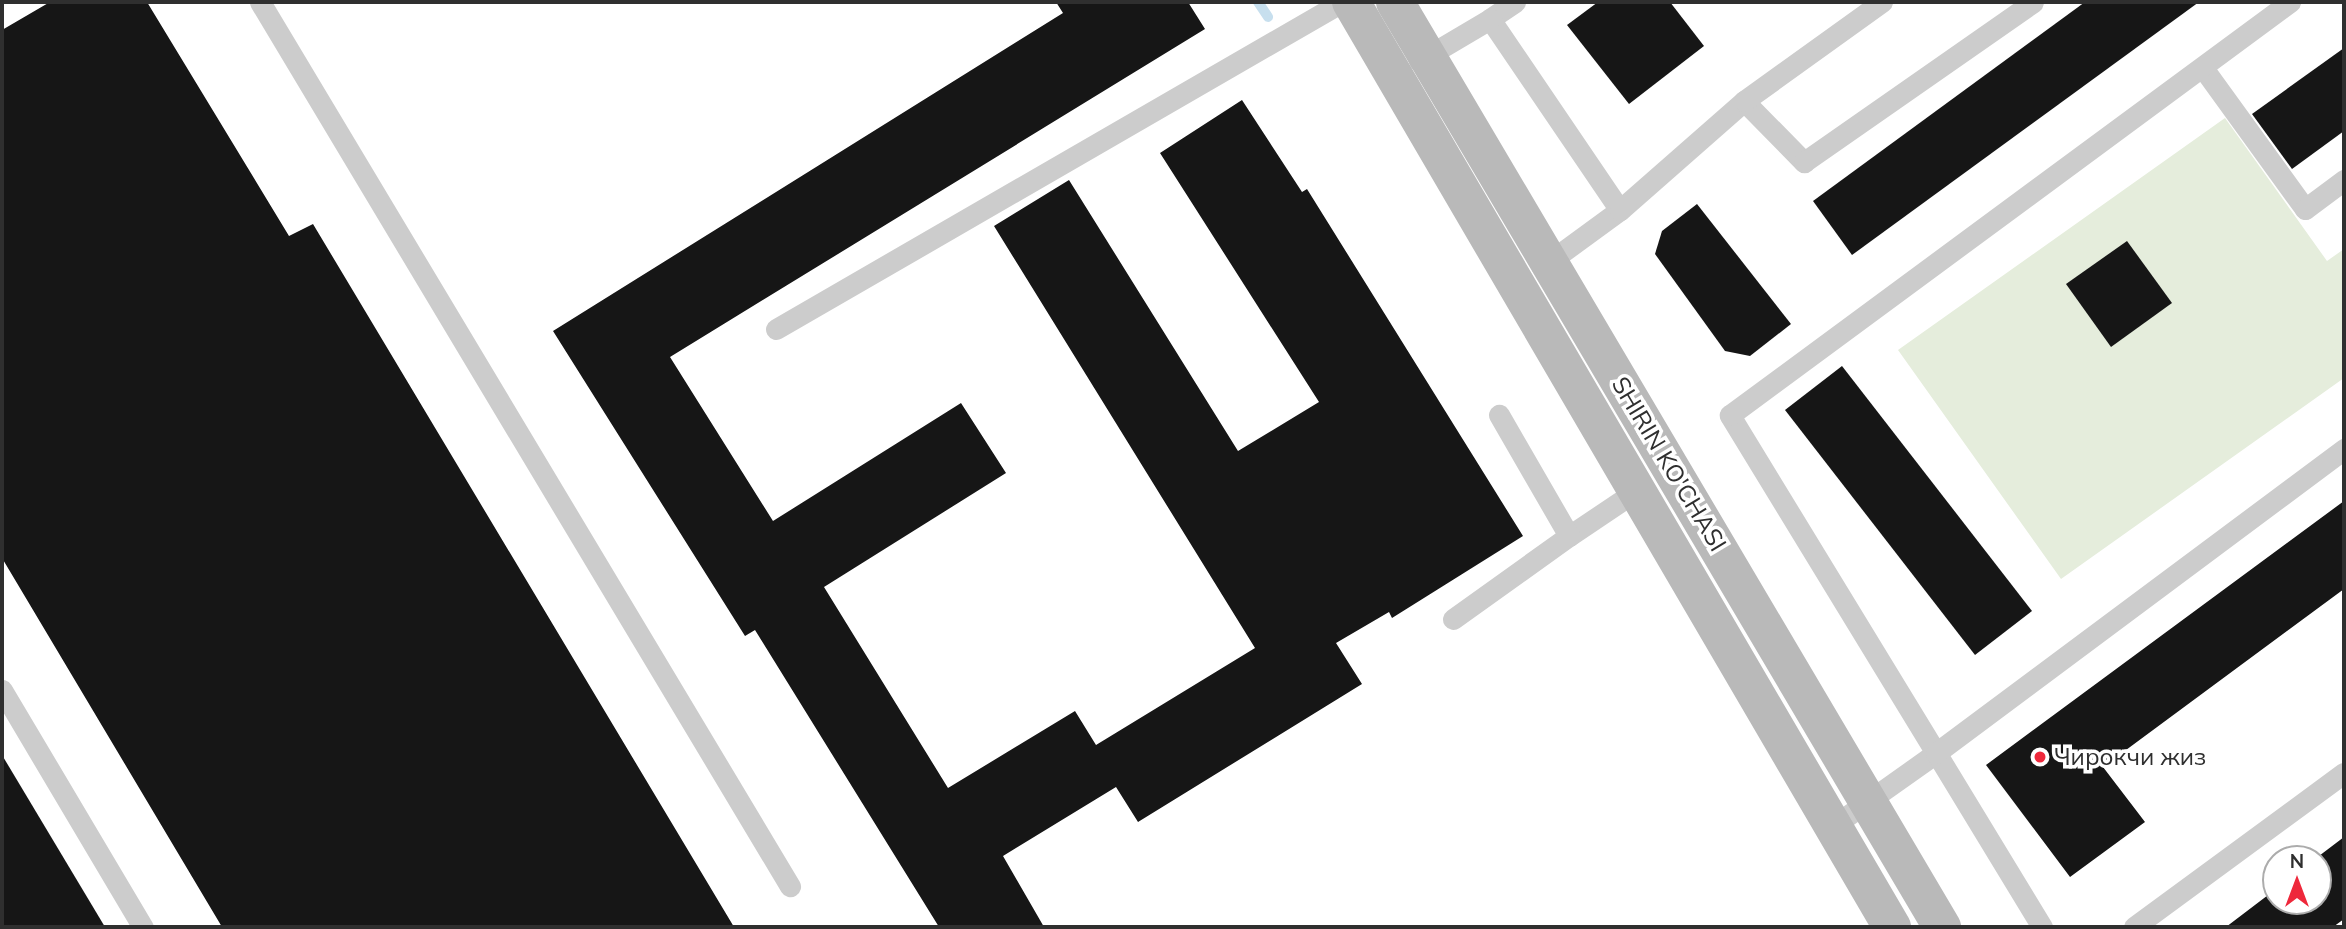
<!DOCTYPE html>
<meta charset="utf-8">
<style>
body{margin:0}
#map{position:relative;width:2346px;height:929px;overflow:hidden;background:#fff;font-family:Mulish,sans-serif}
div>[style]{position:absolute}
.green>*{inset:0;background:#e5eddc}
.stream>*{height:10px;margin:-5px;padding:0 5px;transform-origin:5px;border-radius:5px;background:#c7dfee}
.building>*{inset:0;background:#161616}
.lane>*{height:21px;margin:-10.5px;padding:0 10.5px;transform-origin:10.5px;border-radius:10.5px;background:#ccc}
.secondary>*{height:38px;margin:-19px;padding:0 19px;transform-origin:19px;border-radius:19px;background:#b9b9b9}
.dots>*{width:19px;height:19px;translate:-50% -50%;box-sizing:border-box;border:4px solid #fff;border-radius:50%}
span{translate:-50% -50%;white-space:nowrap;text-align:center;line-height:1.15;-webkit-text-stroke:7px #fff;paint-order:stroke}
.street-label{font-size:24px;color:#2f2f2f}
.poi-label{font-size:24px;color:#2f2f2f}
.left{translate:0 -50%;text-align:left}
.frame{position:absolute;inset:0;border:4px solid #2f2f2f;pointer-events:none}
.north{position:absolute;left:2262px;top:845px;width:70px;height:70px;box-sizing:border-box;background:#fff;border:2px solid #acacac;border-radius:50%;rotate:0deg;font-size:19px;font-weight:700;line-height:28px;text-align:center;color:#2f2f2f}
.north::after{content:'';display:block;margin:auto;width:24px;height:32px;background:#ee283b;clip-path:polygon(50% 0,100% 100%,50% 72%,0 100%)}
</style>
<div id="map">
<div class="green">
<i style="clip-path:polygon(2225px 118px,2327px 261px,2344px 249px,2344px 378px,2061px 579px,1898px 350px)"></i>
</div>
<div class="stream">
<i style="left:1258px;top:2px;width:18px;rotate:56deg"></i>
</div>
<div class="building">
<i style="clip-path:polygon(50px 2px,147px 2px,289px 236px,313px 224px,734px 927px,222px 927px,2px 558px,2px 30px)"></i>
<i style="clip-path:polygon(1056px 2px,1188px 2px,1205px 29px,670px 357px,773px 521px,961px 403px,1006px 473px,824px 587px,948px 788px,1075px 711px,1096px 745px,1255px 648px,994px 226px,1069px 180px,1238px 451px,1319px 402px,1160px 153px,1242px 100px,1302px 192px,1307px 189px,1523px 536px,1392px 618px,1389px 612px,1336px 643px,1362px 684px,1138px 822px,1116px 787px,1003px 856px,1044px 927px,939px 927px,755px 630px,745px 636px,553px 331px,1063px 13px)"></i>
<i style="clip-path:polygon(1598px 2px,1670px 2px,1704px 46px,1629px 104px,1567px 25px)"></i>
<i style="clip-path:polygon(2085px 2px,2199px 2px,1852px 255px,1813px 201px)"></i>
<i style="clip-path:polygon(2344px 48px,2344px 131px,2292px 169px,2252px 114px)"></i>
<i style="clip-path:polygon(1697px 204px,1791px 324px,1750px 356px,1725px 351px,1655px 254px,1662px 231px)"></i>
<i style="clip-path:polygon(2127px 241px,2172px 303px,2111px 347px,2066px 284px)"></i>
<i style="clip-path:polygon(1842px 366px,2032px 611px,1975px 655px,1785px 410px)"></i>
<i style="clip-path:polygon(2344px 501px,2344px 589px,2103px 767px,2145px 822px,2070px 877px,1986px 765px)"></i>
<i style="clip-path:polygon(2px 755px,105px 927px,2px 927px)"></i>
<i style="clip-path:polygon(2344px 837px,2344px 919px,2333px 927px,2226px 927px,2276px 889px,2276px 901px,2318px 901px,2315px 859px)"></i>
</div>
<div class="lane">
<i style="left:260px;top:2px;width:1031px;rotate:59.06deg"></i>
<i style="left:1515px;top:2px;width:30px;rotate:146deg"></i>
<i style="left:1490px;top:19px;width:231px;rotate:55.8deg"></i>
<i style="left:1419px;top:61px;width:82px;rotate:-30.6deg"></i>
<i style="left:2203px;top:68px;width:174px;rotate:54.1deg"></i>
<i style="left:2305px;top:209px;width:49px;rotate:-36.6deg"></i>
<i style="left:1744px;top:101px;width:86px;rotate:45.5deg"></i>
<i style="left:1804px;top:162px;width:279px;rotate:-34.9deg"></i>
<i style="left:1542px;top:267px;width:97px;rotate:-36.2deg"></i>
<i style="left:1620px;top:210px;width:165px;rotate:-41.3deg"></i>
<i style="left:1744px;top:101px;width:170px;rotate:-35.7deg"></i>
<i style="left:776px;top:329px;width:654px;rotate:-30.02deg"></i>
<i style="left:1569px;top:536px;width:84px;rotate:-33.9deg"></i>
<i style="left:1453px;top:619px;width:143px;rotate:-35.6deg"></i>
<i style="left:1569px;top:536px;width:140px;rotate:-120deg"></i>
<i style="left:2px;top:690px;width:276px;rotate:59.3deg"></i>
<i style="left:1833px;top:826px;width:126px;rotate:-35.3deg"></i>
<i style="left:1936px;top:753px;width:396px;rotate:-121.4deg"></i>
<i style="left:1730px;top:415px;width:696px;rotate:-36.41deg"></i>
<i style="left:2042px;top:927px;width:204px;rotate:-121.3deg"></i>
<i style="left:1936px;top:753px;width:509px;rotate:-36.69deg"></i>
<i style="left:2134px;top:927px;width:260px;rotate:-36.3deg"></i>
</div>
<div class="secondary">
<i style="left:1351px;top:2px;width:1072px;rotate:59.68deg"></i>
<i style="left:1395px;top:2px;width:1075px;rotate:59.4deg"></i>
</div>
<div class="dots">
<i style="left:2040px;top:757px;background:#ee283b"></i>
</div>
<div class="street-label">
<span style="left:1669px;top:464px;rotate:59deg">SHIRIN KO'CHASI</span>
</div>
<div class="poi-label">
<span class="left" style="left:2054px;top:757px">Чирокчи жиз</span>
</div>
<div class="frame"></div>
<div class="north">N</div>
</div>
